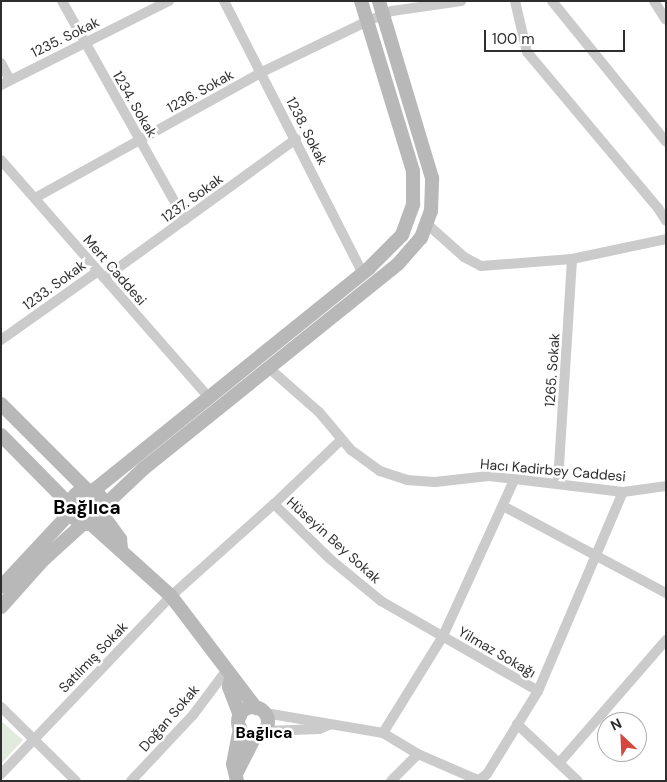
<!DOCTYPE html>
<meta charset="utf-8">
<style>
body{margin:0}
#map{position:relative;width:667px;height:782px;overflow:hidden;background:#fff;font-family:"DM Sans",sans-serif}
div>[style]{position:absolute}
.green>*{inset:0;background:#e2eadd}
.street>*{height:10px;margin:-5px;padding:0 5px;transform-origin:5px;border-radius:5px;background:#cbcbcb}
.secondary>*{height:14px;margin:-7px;padding:0 7px;transform-origin:7px;border-radius:7px;background:#b8b8b8}
.secondary>.ring{margin:-7px;padding:0;box-sizing:content-box;background:none;border:14px solid #b8b8b8;border-radius:50%}
span{translate:-50% -50%;white-space:nowrap;text-align:center;line-height:1.15;-webkit-text-stroke:5px #fff;paint-order:stroke}
.street-label{font-size:14px;color:#2e2e2e}
.quarter-label{font-size:16px;color:#000;font-weight:700}
.district-label{font-size:19px;color:#000;font-weight:700}
.frame{position:absolute;inset:0;border:2px solid #2e2e2e;pointer-events:none}
.north{position:absolute;left:597px;top:712px;width:50px;height:50px;box-sizing:border-box;background:#fff;border:1px solid #ababab;border-radius:50%;rotate:335deg;font-size:14px;font-weight:700;line-height:20px;text-align:center;color:#2e2e2e}
.north::after{content:'';display:block;margin:auto;width:18px;height:22px;background:#d54840;clip-path:polygon(50% 0,100% 100%,50% 72%,0 100%)}
.scale{position:absolute;left:484px;top:30px;width:141px;height:22px;box-sizing:border-box;border:2px solid #2e2e2e;border-top:0;padding-left:6px;font-size:15px;line-height:18px;white-space:nowrap;color:#2e2e2e;-webkit-text-stroke:4px #fff;paint-order:stroke}
</style>
<div id="map">
<div class="green">
<i style="clip-path:polygon(1px 721px,23px 740px,1px 764px)"></i>
</div>
<div class="street">
<i style="left:62px;top:1px;width:251px;rotate:60.7deg"></i>
<i style="left:224px;top:1px;width:306px;rotate:63deg"></i>
<i style="left:515px;top:1px;width:52px;rotate:76.8deg"></i>
<i style="left:527px;top:52px;width:204px;rotate:50deg"></i>
<i style="left:658px;top:208px;width:15px;rotate:58deg"></i>
<i style="left:552px;top:1px;width:181px;rotate:51deg"></i>
<i style="left:654px;top:1px;width:22px;rotate:58deg"></i>
<i style="left:1px;top:63px;width:19px;rotate:62deg"></i>
<i style="left:1px;top:85px;width:188px;rotate:-26.6deg"></i>
<i style="left:1px;top:160px;width:316px;rotate:48.8deg"></i>
<i style="left:35px;top:198px;width:260px;rotate:-29deg"></i>
<i style="left:262px;top:72px;width:118px;rotate:-25.7deg"></i>
<i style="left:368px;top:21px;width:26px;rotate:-23deg"></i>
<i style="left:392px;top:11px;width:70px;rotate:-8.2deg"></i>
<i style="left:427px;top:224px;width:50px;rotate:41.7deg"></i>
<i style="left:464px;top:257px;width:19px;rotate:28deg"></i>
<i style="left:481px;top:266px;width:91px;rotate:-4.4deg"></i>
<i style="left:572px;top:259px;width:96px;rotate:-12deg"></i>
<i style="left:104px;top:278px;width:237px;rotate:-35.9deg"></i>
<i style="left:1px;top:340px;width:119px;rotate:-35.4deg"></i>
<i style="left:270px;top:369px;width:65px;rotate:41.3deg"></i>
<i style="left:319px;top:412px;width:50px;rotate:49.9deg"></i>
<i style="left:351px;top:450px;width:36px;rotate:36deg"></i>
<i style="left:380px;top:471px;width:28px;rotate:18deg"></i>
<i style="left:407px;top:480px;width:28px;rotate:4deg"></i>
<i style="left:435px;top:482px;width:54px;rotate:-6.3deg"></i>
<i style="left:489px;top:476px;width:135px;rotate:6.8deg"></i>
<i style="left:623px;top:492px;width:43px;rotate:-7.9deg"></i>
<i style="left:558px;top:482px;width:223px;rotate:-86.4deg"></i>
<i style="left:274px;top:504px;width:93px;rotate:-43.7deg"></i>
<i style="left:503px;top:506px;width:185px;rotate:28.1deg"></i>
<i style="left:1px;top:707px;width:105px;rotate:44.6deg"></i>
<i style="left:265px;top:713px;width:120px;rotate:9.6deg"></i>
<i style="left:383px;top:733px;width:41px;rotate:31deg"></i>
<i style="left:418px;top:754px;width:68px;rotate:23.5deg"></i>
<i style="left:517px;top:724px;width:83px;rotate:43.1deg"></i>
<i style="left:265px;top:731px;width:54px;rotate:-2.1deg"></i>
<i style="left:319px;top:729px;width:11px;rotate:-22deg"></i>
<i style="left:383px;top:733px;width:114px;rotate:-58.3deg"></i>
<i style="left:443px;top:636px;width:174px;rotate:-65.5deg"></i>
<i style="left:560px;top:762px;width:162px;rotate:-49deg"></i>
<i style="left:1px;top:774px;width:246px;rotate:-46.3deg"></i>
<i style="left:171px;top:596px;width:138px;rotate:-41.8deg"></i>
<i style="left:274px;top:504px;width:78px;rotate:44.5deg"></i>
<i style="left:330px;top:559px;width:66px;rotate:39.5deg"></i>
<i style="left:381px;top:601px;width:181px;rotate:29.8deg"></i>
<i style="left:479px;top:780px;width:10px;rotate:-37deg"></i>
<i style="left:487px;top:774px;width:97px;rotate:-58.4deg"></i>
<i style="left:538px;top:691px;width:216px;rotate:-66.9deg"></i>
<i style="left:131px;top:781px;width:91px;rotate:-46.8deg"></i>
<i style="left:193px;top:715px;width:55px;rotate:-53.1deg"></i>
<i style="left:391px;top:781px;width:38px;rotate:-45deg"></i>
</div>
<div class="secondary">
<i style="left:1px;top:404px;width:122px;rotate:45deg"></i>
<i style="left:1px;top:435px;width:97px;rotate:45.4deg"></i>
<i class="ring" style="left:70px;top:490px;width:20px;height:20px"></i>
<i style="left:93px;top:491px;width:355px;rotate:-38.9deg"></i>
<i style="left:369px;top:268px;width:47px;rotate:-45deg"></i>
<i style="left:402px;top:235px;width:33px;rotate:-70deg"></i>
<i style="left:413px;top:204px;width:33px;rotate:-90deg"></i>
<i style="left:413px;top:171px;width:178px;rotate:-107deg"></i>
<i style="left:104px;top:506px;width:54px;rotate:-43.5deg"></i>
<i style="left:143px;top:469px;width:327px;rotate:-38.8deg"></i>
<i style="left:398px;top:264px;width:35px;rotate:-49deg"></i>
<i style="left:421px;top:238px;width:29px;rotate:-70deg"></i>
<i style="left:431px;top:211px;width:33px;rotate:-88deg"></i>
<i style="left:432px;top:178px;width:185px;rotate:-106.7deg"></i>
<i style="left:102px;top:514px;width:31px;rotate:54deg"></i>
<i style="left:120px;top:539px;width:9px;rotate:84deg"></i>
<i style="left:90px;top:523px;width:109px;rotate:42deg"></i>
<i style="left:171px;top:596px;width:141px;rotate:52.8deg"></i>
<i style="left:1px;top:587px;width:103px;rotate:-47deg"></i>
<i style="left:1px;top:607px;width:63px;rotate:-48.2deg"></i>
<i style="left:43px;top:560px;width:55px;rotate:-42.1deg"></i>
<i style="left:231px;top:678px;width:9px;rotate:103deg"></i>
<i style="left:229px;top:687px;width:31px;rotate:69deg"></i>
<i class="ring" style="left:238px;top:707px;width:16px;height:16px"></i>
<i style="left:237px;top:772px;width:39px;rotate:-63deg"></i>
<i style="left:237px;top:781px;width:17px;rotate:-103deg"></i>
<i style="left:233px;top:764px;width:37px;rotate:-79deg"></i>
</div>
<div class="street-label">
<span style="left:65px;top:37px;rotate:-26deg">1235. Sokak</span>
<span style="left:200px;top:91px;rotate:-29deg">1236. Sokak</span>
<span style="left:135px;top:104px;rotate:60deg">1234. Sokak</span>
<span style="left:307px;top:131px;rotate:63deg">1238. Sokak</span>
<span style="left:192px;top:198px;rotate:-36deg">1237. Sokak</span>
<span style="left:115px;top:270px;rotate:49deg">Mert Caddesi</span>
<span style="left:54px;top:285px;rotate:-36deg">1233. Sokak</span>
<span style="left:552px;top:370px;rotate:-86deg">1265. Sokak</span>
<span style="left:553px;top:470px;rotate:5deg">Hacı Kadirbey Caddesi</span>
<span style="left:334px;top:540px;rotate:42deg">Hüseyin Bey Sokak</span>
<span style="left:497px;top:652px;rotate:30deg">Yilmaz Sokağı</span>
<span style="left:93px;top:657px;rotate:-46deg">Satılmış Sokak</span>
<span style="left:169px;top:718px;rotate:-49deg">Doğan Sokak</span>
</div>
<div class="quarter-label">
<span style="left:264px;top:733px">Bağlıca</span>
</div>
<div class="district-label">
<span style="left:87px;top:508px">Bağlıca</span>
</div>
<div class="frame"></div>
<div class="north">N</div>
<div class="scale">100 m</div>
</div>
